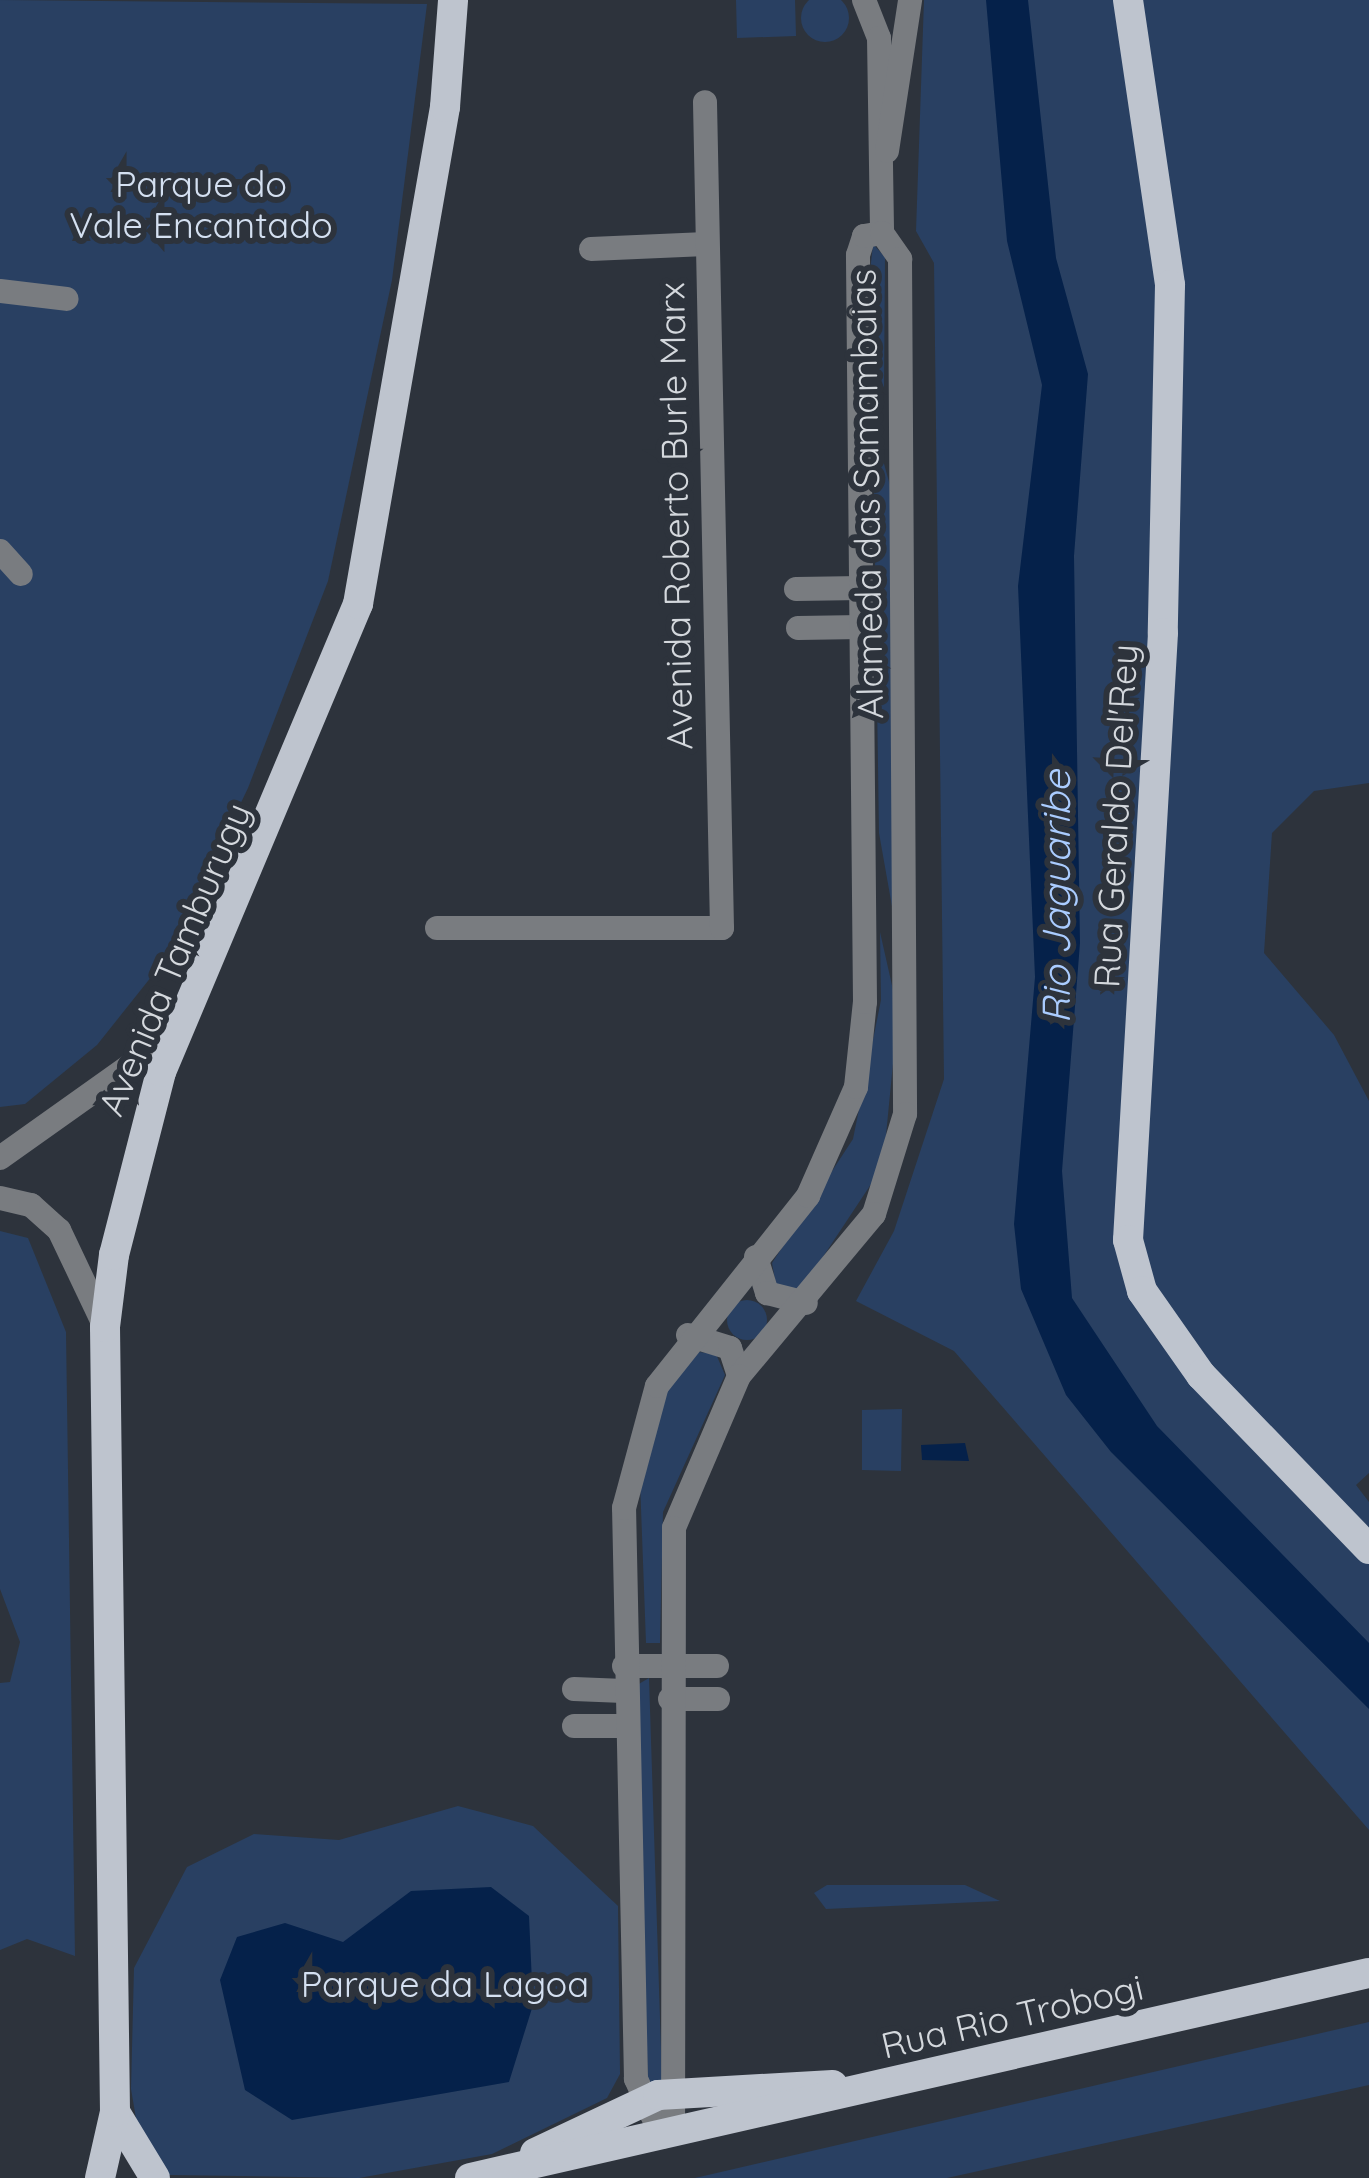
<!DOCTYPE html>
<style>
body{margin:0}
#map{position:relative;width:1369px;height:2178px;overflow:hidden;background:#2d333c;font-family:Quicksand,sans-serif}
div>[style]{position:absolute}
.green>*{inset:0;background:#294062}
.round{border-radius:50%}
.water>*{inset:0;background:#05214a}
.minor>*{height:24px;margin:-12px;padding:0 12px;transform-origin:12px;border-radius:12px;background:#797c80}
.major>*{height:30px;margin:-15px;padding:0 15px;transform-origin:15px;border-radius:15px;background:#bec4ce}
span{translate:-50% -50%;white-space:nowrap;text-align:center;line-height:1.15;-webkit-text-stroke:12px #2d333c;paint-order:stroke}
.park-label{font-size:36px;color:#d4e0f1}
.street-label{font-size:36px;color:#d4d8dd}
.water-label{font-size:39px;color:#acf;font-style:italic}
</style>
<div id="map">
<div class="green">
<i class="round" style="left:801px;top:-6px;width:48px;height:48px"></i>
<i style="clip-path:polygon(0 0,427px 4px,392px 280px,328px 581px,248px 788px,167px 957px,97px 1045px,25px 1104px,0 1107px)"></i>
<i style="clip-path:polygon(736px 0,795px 0,796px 36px,737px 38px)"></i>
<i style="clip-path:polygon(924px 0,1369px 0,1369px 783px,1314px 791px,1272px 833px,1264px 953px,1334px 1035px,1369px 1101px,1369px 1473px,1356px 1485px,1369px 1502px,1369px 1830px,954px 1351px,856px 1301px,894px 1231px,944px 1079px,934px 263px,916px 231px)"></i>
<i style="clip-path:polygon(873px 244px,885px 257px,884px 388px,864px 329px)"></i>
<i style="clip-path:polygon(873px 424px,891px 489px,893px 912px,879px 833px)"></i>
<i style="clip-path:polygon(880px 932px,898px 1012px,883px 1166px,801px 1290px,776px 1285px,772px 1263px,853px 1139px,881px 1000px)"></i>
<i style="clip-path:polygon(0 1231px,28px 1238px,66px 1332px,75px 1956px,27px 1939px,0 1950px,0 1683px,10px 1682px,20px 1642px,0 1589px)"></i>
<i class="round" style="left:727px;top:1300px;width:40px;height:40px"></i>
<i style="clip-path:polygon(699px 1352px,716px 1354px,725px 1375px,663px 1512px,660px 1643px,646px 1643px,640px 1481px,665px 1393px)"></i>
<i style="clip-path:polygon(902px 1409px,901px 1471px,862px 1470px,862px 1410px)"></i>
<i style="clip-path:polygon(649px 1678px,662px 2081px,648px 2088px,637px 1685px)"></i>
<i style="clip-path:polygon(458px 1806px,533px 1826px,618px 1906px,620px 2074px,607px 2098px,492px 2154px,359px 2178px,169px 2175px,138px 2130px,131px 2089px,134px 1968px,187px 1867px,254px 1834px,339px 1840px)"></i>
<i style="clip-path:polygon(827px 1885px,965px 1885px,1000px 1901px,826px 1909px,814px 1893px)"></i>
<i style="clip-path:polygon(1369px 2022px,1369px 2085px,947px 2178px,695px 2178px)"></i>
</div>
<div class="water">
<i style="clip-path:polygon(986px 0,1028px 0,1056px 258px,1088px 374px,1074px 556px,1080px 943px,1062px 1171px,1072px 1298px,1157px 1426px,1369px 1643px,1369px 1709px,1111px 1452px,1066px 1395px,1021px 1289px,1014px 1224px,1035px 977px,1018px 586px,1042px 385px,1007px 241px)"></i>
<i style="clip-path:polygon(965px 1443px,969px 1461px,922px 1460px,921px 1445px)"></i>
<i style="clip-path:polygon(491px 1887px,529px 1916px,533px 2005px,509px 2082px,292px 2120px,245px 2090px,220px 1980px,237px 1937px,285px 1923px,343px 1942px,411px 1891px)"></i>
</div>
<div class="minor">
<i style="left:864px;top:0;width:41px;rotate:68.5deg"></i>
<i style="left:879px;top:38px;width:195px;rotate:89.1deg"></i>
<i style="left:887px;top:151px;width:153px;rotate:-81.3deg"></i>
<i style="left:591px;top:249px;width:115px;rotate:-2.5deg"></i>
<i style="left:0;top:291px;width:67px;rotate:6.8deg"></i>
<i style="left:0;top:551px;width:31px;rotate:48deg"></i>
<i style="left:796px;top:589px;width:65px;rotate:-0.9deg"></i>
<i style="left:798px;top:628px;width:63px;rotate:-0.9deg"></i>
<i style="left:437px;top:928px;width:285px"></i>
<i style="left:722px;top:928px;width:826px;rotate:-91.18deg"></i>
<i style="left:0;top:1158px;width:219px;rotate:-35.4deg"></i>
<i style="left:0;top:1198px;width:32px;rotate:13deg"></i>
<i style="left:31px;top:1205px;width:38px;rotate:42deg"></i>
<i style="left:59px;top:1230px;width:107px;rotate:64.6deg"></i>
<i style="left:756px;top:1257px;width:38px;rotate:73deg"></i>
<i style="left:767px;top:1293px;width:40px;rotate:14.4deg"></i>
<i style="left:688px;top:1335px;width:44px;rotate:17.2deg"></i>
<i style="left:730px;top:1348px;width:29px;rotate:72deg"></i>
<i style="left:624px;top:1666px;width:93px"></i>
<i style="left:574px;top:1689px;width:50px;rotate:2.3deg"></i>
<i style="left:670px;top:1699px;width:48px"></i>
<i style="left:574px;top:1726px;width:51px"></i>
<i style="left:662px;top:2137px;width:64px;rotate:-114.1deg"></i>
<i style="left:636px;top:2079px;width:571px;rotate:-91.2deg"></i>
<i style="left:624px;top:1508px;width:126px;rotate:-74.9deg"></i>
<i style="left:657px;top:1386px;width:243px;rotate:-51.5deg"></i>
<i style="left:808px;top:1196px;width:119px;rotate:-66.2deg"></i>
<i style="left:856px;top:1087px;width:85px;rotate:-84deg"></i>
<i style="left:865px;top:1002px;width:747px;rotate:-90.54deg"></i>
<i style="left:858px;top:255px;width:20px;rotate:-72deg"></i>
<i style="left:864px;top:236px;width:18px;rotate:-9deg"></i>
<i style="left:882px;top:233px;width:32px;rotate:55deg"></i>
<i style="left:900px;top:259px;width:855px;rotate:89.66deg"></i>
<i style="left:905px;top:1114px;width:105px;rotate:107.2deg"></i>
<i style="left:874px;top:1214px;width:211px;rotate:129.8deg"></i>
<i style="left:739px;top:1376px;width:165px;rotate:113.2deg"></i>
<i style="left:674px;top:1528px;width:606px;rotate:90.09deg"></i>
</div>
<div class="major">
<i style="left:1128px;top:0;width:288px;rotate:81.6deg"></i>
<i style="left:1170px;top:285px;width:348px;rotate:91.2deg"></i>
<i style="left:1163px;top:633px;width:608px;rotate:93.3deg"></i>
<i style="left:1128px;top:1240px;width:53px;rotate:74.6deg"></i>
<i style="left:1142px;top:1291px;width:103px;rotate:54.9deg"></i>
<i style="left:1201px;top:1375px;width:242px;rotate:46deg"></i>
<i style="left:115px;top:2112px;width:77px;rotate:58.8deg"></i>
<i style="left:535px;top:2153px;width:136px;rotate:-25.2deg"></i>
<i style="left:658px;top:2095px;width:175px;rotate:-3.3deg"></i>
<i style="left:100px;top:2178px;width:68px;rotate:-77.2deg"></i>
<i style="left:115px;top:2112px;width:785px;rotate:-90.73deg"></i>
<i style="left:105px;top:1327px;width:73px;rotate:-82.9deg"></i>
<i style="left:114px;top:1255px;width:189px;rotate:-75.6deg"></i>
<i style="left:161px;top:1072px;width:508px;rotate:-67.17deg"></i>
<i style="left:358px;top:604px;width:505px;rotate:-80.07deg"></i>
<i style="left:445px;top:107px;width:107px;rotate:-85.7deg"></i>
<i style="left:470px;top:2178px;width:922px;rotate:-12.85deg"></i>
</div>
<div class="park-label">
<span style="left:201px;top:204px">Parque do<br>Vale Encantado</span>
<span style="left:445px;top:1984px">Parque da Lagoa</span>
</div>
<div class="street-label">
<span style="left:866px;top:494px;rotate:-91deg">Alameda das Samambaias</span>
<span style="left:675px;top:516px;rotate:-91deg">Avenida Roberto Burle Marx</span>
<span style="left:1115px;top:816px;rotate:-87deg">Rua Geraldo Del'Rey</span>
<span style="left:174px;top:959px;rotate:-67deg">Avenida Tamburugy</span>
<span style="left:1012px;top:2016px;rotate:-13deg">Rua Rio Trobogi</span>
</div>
<div class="water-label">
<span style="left:1056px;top:897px;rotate:-90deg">Rio Jaguaribe</span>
</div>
</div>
